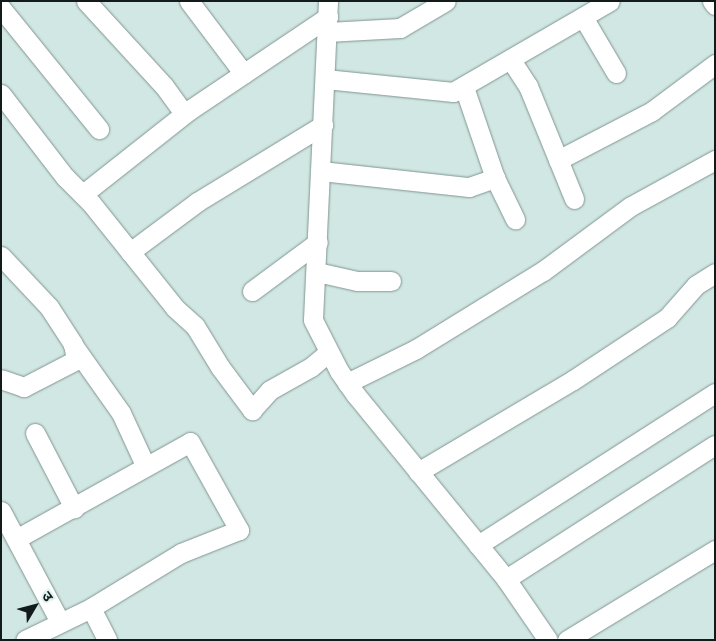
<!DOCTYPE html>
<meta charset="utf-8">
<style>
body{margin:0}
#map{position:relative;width:716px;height:641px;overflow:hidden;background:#d1e7e3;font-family:Figtree,"Noto Sans Devanagari",sans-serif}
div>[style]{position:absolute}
.roads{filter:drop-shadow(0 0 1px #809591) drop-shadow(0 0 1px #809591)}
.minor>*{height:19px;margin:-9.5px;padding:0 9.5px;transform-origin:9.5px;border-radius:9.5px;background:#fff}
span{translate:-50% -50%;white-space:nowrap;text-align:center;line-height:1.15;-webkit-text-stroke:4px #def4f0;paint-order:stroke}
.frame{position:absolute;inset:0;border:2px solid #131b1a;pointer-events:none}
.north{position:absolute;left:10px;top:581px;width:50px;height:50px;-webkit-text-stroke:4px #def4f0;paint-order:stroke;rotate:53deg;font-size:14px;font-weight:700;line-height:20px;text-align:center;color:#131b1a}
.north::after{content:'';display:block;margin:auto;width:18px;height:22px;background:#131b1a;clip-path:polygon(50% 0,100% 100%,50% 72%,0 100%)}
</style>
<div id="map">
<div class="roads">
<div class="minor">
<i style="left:86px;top:1px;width:115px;rotate:47.5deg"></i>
<i style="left:164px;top:86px;width:34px;rotate:54deg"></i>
<i style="left:189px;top:1px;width:91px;rotate:53deg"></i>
<i style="left:328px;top:1px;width:319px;rotate:92.7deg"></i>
<i style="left:313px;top:320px;width:57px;rotate:63deg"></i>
<i style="left:339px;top:371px;width:29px;rotate:55deg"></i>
<i style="left:356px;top:395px;width:237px;rotate:50.8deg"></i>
<i style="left:506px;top:579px;width:74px;rotate:55.5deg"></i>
<i style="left:712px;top:1px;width:5px;rotate:53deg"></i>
<i style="left:1px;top:8px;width:156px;rotate:51deg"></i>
<i style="left:583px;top:17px;width:65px;rotate:59.5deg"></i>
<i style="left:327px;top:32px;width:73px;rotate:-3.1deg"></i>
<i style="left:400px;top:28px;width:53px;rotate:-30.4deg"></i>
<i style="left:511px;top:60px;width:31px;rotate:57deg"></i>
<i style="left:528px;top:86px;width:122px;rotate:67.8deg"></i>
<i style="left:325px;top:79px;width:129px;rotate:5.8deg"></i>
<i style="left:453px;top:92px;width:181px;rotate:-30.1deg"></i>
<i style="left:464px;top:87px;width:96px;rotate:71.2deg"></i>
<i style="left:495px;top:178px;width:46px;rotate:64deg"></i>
<i style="left:1px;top:94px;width:105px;rotate:52.4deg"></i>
<i style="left:65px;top:177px;width:37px;rotate:45deg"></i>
<i style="left:91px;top:203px;width:134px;rotate:51.3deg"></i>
<i style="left:175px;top:308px;width:27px;rotate:42deg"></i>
<i style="left:195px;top:326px;width:48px;rotate:58.6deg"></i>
<i style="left:220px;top:367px;width:54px;rotate:53.3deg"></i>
<i style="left:252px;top:410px;width:27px;rotate:-48deg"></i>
<i style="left:270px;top:390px;width:47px;rotate:-29.3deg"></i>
<i style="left:311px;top:367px;width:23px;rotate:-40deg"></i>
<i style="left:558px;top:160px;width:106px;rotate:-27.5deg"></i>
<i style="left:652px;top:111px;width:79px;rotate:-36.7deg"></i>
<i style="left:321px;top:171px;width:149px;rotate:6.2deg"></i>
<i style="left:469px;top:187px;width:28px;rotate:-19deg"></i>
<i style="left:83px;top:194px;width:134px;rotate:-38.3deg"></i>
<i style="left:188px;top:111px;width:169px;rotate:-33.9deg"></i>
<i style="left:130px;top:252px;width:84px;rotate:-36.7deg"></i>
<i style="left:197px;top:202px;width:148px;rotate:-31.4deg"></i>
<i style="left:1px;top:256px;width:70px;rotate:46.7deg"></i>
<i style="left:49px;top:307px;width:44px;rotate:57deg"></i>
<i style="left:73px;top:344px;width:16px;rotate:79deg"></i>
<i style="left:76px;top:360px;width:59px;rotate:152.6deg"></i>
<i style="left:24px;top:387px;width:24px;rotate:-161deg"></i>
<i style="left:317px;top:272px;width:41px;rotate:12.7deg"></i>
<i style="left:357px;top:281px;width:34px"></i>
<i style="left:252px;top:291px;width:82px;rotate:-36.6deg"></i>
<i style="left:73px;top:345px;width:83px;rotate:54.8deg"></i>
<i style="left:121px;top:413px;width:57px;rotate:65.2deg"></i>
<i style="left:347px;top:383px;width:77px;rotate:-26.2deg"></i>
<i style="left:416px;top:349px;width:149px;rotate:-31.6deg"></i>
<i style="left:543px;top:271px;width:109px;rotate:-36.5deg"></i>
<i style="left:631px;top:206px;width:96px;rotate:-28.7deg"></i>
<i style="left:35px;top:433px;width:85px;rotate:62.5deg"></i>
<i style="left:418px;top:472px;width:180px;rotate:-30.7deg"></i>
<i style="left:573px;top:380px;width:113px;rotate:-33.4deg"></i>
<i style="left:667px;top:318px;width:44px;rotate:-48.7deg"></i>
<i style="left:696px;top:285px;width:22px;rotate:-32deg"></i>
<i style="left:1px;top:511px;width:126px;rotate:62deg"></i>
<i style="left:16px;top:539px;width:199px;rotate:-29.1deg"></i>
<i style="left:190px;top:442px;width:101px;rotate:60.9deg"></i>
<i style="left:239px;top:530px;width:62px;rotate:158.4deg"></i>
<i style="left:181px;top:553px;width:105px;rotate:148.6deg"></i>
<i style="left:91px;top:608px;width:73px;rotate:154.1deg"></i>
<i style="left:478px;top:545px;width:282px;rotate:-32.7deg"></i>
<i style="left:506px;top:579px;width:248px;rotate:-32.7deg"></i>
<i style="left:91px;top:608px;width:36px;rotate:63deg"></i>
<i style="left:567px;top:640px;width:173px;rotate:-31.3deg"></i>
</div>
</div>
<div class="frame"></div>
<div class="north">उ</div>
</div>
